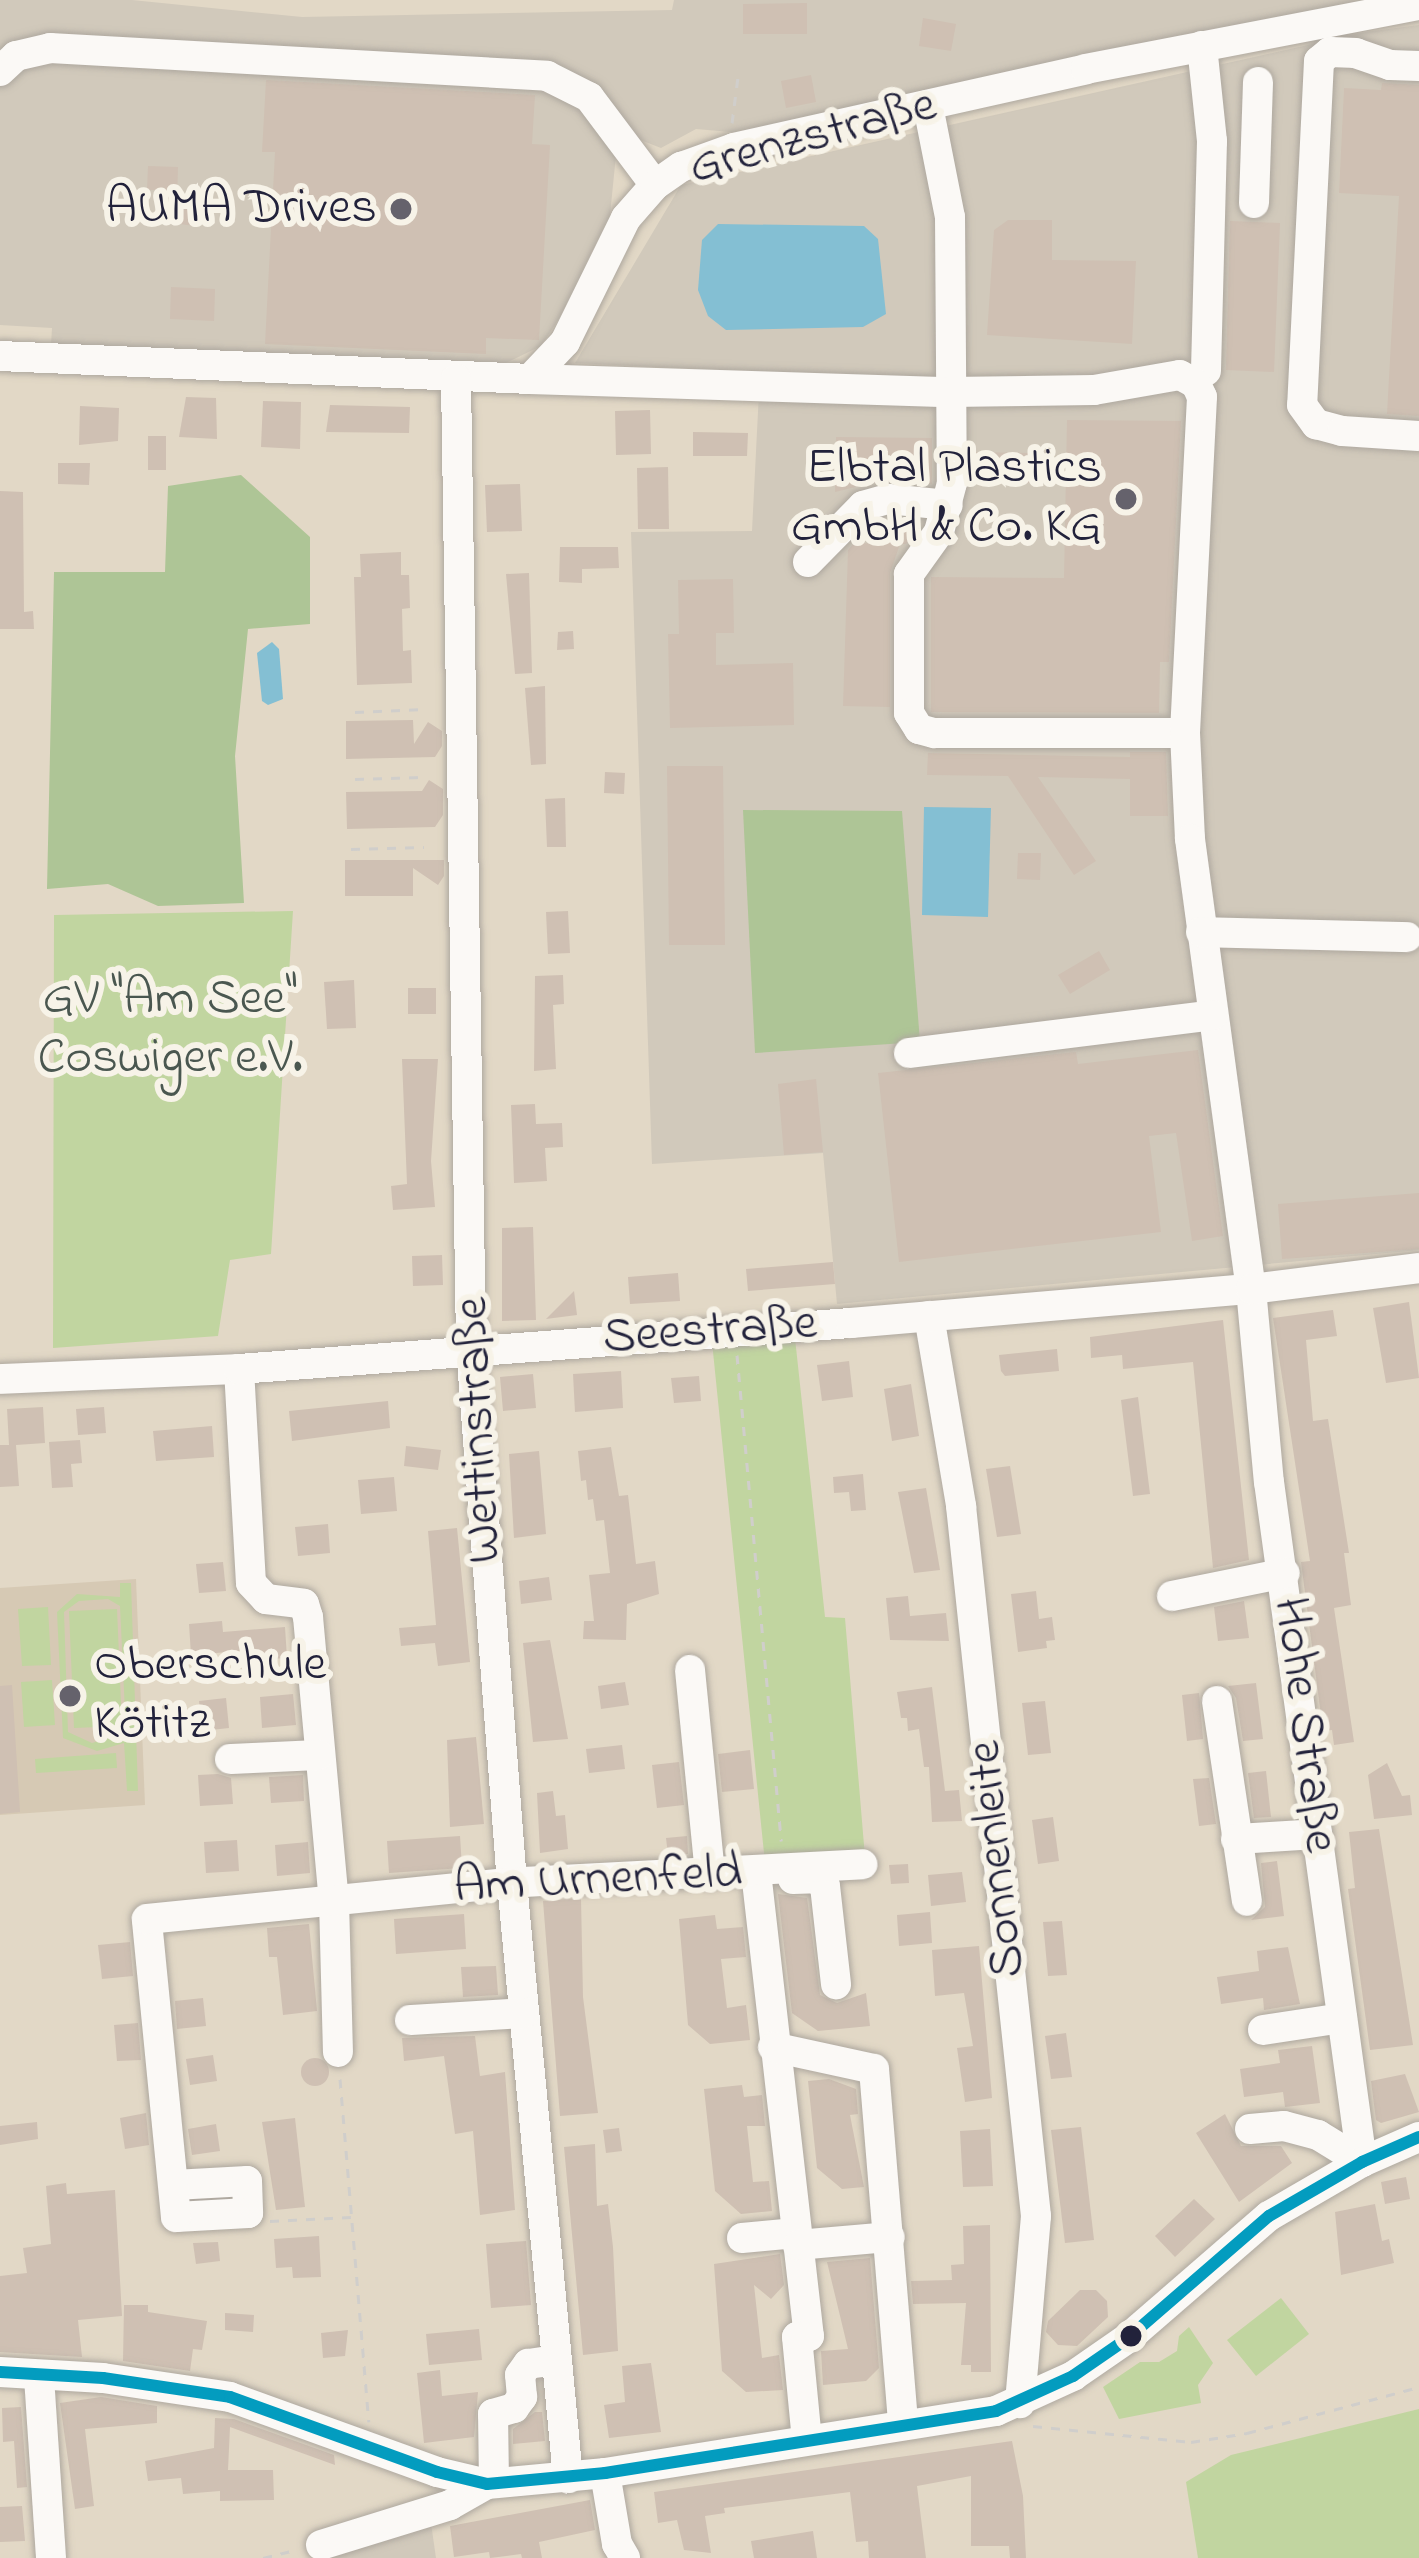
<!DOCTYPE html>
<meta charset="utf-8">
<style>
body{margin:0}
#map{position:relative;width:1419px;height:2558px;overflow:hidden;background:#e2d8c6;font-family:"Indie Flower",sans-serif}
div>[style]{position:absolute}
.built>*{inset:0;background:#d6c9b4}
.industrial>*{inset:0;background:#d1c9bb}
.green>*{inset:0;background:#c1d5a0}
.forest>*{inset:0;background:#aec596}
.water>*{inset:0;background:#84bfd3}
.building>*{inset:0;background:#cfc0b3}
.round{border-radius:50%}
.path>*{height:3px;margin-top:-1.5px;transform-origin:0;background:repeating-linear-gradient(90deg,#d0cecb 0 9px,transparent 0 18px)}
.roads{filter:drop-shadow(0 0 3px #aea89f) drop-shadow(0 0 3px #aea89f)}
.minor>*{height:30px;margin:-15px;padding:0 15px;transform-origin:15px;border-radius:15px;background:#fbf9f6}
.bus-1>*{height:12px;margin:-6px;padding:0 6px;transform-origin:6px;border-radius:6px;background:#039cbf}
.dots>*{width:33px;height:33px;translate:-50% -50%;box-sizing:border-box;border:6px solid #f7f3e8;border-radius:50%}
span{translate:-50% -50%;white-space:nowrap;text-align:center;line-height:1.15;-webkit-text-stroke:12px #f7f3e8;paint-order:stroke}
.street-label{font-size:51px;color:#22223b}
.poi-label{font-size:51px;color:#22223b}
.right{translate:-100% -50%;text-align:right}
.left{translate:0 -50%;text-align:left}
.park-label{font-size:51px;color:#4a5750}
</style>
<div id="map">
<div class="built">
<i style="clip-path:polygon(136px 1579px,145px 1805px,0 1815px,0 1588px)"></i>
</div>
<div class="industrial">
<i style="clip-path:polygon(0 0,132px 0,302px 17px,672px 10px,674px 0,1368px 0,742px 133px,696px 129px,661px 148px,638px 139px,616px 155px,610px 215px,560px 317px,541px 346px,504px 364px,51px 345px,52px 328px,0 325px)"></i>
<i style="clip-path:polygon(1419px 25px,1419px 1250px,837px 1304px,823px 1153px,652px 1164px,631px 532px,752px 531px,760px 372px,575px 363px,681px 185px,1366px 32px)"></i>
<i style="clip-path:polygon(431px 2523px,436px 2558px,314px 2558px)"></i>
</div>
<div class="green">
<i style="clip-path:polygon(293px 911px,271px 1254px,230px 1260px,218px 1336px,53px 1348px,54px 915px)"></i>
<i style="clip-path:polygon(795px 1338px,825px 1617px,845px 1618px,865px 1857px,765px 1863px,712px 1342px)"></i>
<i style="clip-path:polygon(evenodd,120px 1583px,131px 1583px,138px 1791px,127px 1791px,124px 1743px,97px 1751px,63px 1738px,57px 1612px,77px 1594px,120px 1597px,120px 1583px,108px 1599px,120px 1606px,126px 1733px,92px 1743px,68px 1732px,64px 1612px,79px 1601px,108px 1599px)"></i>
<i style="clip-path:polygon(48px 1607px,51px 1665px,22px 1666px,18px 1609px)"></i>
<i style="clip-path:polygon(117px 1609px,122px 1726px,74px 1728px,69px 1611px)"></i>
<i style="clip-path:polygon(52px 1680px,55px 1725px,24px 1727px,21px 1682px)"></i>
<i style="clip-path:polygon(116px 1753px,117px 1768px,36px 1773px,35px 1759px)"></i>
<i style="clip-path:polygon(1281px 2298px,1309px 2334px,1256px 2376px,1227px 2340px)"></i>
<i style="clip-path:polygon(1189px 2327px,1213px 2363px,1198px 2385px,1201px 2403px,1119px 2419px,1103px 2387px,1140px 2362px,1159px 2362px,1177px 2351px,1179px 2336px)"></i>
<i style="clip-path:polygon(1419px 2409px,1419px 2558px,1198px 2558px,1186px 2482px,1231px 2455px)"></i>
</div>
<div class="forest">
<i style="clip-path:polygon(241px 475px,310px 537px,310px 624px,248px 629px,235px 756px,244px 903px,158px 906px,108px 884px,47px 889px,54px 572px,165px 572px,168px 486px)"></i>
<i style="clip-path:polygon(743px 810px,902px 811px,920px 1042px,755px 1053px)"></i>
</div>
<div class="water">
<i style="clip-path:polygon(718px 224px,864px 226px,878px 239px,886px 314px,863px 327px,726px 330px,708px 316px,698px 290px,702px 240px)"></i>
<i style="clip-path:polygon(272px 642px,279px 649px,283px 699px,268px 705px,262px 701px,257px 653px)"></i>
<i style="clip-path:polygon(924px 807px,991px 808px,988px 917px,922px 915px)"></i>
</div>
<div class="building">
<i style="clip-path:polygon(807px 3px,807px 34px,743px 34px,743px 4px)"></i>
<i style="clip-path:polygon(923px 18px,956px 24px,951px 51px,919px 46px)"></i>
<i style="clip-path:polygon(811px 75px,816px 102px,786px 108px,781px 81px)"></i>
<i style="clip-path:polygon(266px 80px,535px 95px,532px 144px,550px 145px,539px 340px,486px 338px,486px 354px,265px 344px,275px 152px,262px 152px)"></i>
<i style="clip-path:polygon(1382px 83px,1419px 85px,1419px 416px,1387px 414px,1399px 196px,1339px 193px,1344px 88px,1381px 90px)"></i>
<i style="clip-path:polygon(148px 166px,178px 167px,177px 205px,197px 208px,195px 226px,156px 221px,159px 190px,147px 190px)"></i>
<i style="clip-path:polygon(1008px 220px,1052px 220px,1052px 260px,1136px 261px,1132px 344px,987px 335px,994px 230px)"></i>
<i style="clip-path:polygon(1230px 221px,1280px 223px,1274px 372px,1226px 370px)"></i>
<i style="clip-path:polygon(171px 287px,215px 289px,214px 321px,170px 319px)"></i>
<i style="clip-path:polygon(186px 397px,216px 398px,217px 439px,179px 437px)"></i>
<i style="clip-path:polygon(263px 401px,301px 402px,300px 449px,261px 447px)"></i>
<i style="clip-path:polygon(330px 405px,410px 407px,409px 433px,326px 432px)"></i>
<i style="clip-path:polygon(80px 406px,119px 408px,118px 441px,79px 445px)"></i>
<i style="clip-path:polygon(650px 410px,651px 454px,616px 455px,615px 411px)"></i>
<i style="clip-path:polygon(1067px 420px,1181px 421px,1169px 662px,1160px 662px,1159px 713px,931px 712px,931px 577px,1064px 578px)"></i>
<i style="clip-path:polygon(693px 432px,748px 433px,747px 456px,693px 456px)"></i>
<i style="clip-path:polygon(148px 436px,166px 436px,166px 470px,148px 470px)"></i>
<i style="clip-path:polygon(836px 437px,932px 438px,932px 484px,884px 480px,835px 492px)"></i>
<i style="clip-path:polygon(971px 452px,1036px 453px,1035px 483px,971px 482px)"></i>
<i style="clip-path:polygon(58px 463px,90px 463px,89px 485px,58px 484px)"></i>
<i style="clip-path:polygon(668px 467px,669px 529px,638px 529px,637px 468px)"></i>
<i style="clip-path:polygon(520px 484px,522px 531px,487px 532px,485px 485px)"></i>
<i style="clip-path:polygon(0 491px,23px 492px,24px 612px,33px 611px,34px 629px,0 629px)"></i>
<i style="clip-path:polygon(886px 520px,921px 522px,906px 544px,900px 544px,890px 573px,890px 707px,843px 706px,848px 550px,854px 543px,895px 544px,885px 544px)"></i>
<i style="clip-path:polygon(560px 547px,618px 547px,619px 568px,582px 569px,582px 583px,559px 582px)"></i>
<i style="clip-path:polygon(401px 552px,401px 575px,409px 575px,410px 608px,402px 609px,403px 651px,411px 650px,412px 683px,357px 685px,354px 577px,361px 577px,360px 554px)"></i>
<i style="clip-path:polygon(529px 573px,532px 673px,515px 674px,506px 574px)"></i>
<i style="clip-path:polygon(733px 579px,734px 633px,716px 633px,716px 665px,793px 663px,794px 725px,670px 728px,668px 634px,679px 634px,678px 580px)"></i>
<i style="clip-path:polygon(573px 631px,574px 649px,557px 650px,558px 632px)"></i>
<i style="clip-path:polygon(545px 686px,546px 764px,531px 765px,525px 688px)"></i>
<i style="clip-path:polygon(413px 720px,414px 744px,428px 722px,442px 731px,442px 746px,435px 757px,346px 759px,346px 721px)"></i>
<i style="clip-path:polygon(1130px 752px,1166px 752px,1168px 816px,1130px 816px,1130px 779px,1038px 777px,1096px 861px,1074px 875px,1008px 776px,927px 775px,928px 753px,1130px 757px)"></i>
<i style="clip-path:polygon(667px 766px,723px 766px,725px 945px,669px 945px)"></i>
<i style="clip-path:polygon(605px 772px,625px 773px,624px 794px,604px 793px)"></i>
<i style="clip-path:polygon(429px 780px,443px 789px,443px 815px,435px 827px,347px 829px,346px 792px,422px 791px)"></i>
<i style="clip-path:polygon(565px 798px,566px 847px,547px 847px,545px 799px)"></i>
<i style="clip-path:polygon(1018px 853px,1041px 853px,1040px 880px,1017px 879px)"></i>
<i style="clip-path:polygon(345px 860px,444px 860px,444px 876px,438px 885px,413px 868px,413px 896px,345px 896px)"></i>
<i style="clip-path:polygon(568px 911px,570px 953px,548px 954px,546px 912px)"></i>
<i style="clip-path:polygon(1099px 951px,1110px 970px,1070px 994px,1058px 975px)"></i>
<i style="clip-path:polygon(563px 975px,564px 1004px,553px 1005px,556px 1069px,534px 1071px,535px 976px)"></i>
<i style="clip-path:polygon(354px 980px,356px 1028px,327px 1029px,324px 982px)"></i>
<i style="clip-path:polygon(408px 988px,436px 988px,436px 1014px,408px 1014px)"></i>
<i style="clip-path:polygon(1198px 1050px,1223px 1236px,1192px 1241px,1176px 1133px,1149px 1136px,1161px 1232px,899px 1262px,878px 1073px,1076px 1052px,1078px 1064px)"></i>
<i style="clip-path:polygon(402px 1059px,438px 1059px,431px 1161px,435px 1207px,393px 1210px,391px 1186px,407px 1184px)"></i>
<i style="clip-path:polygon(816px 1079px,823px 1152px,784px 1155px,778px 1084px)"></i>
<i style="clip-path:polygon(535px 1104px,536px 1124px,562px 1123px,563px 1147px,545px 1148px,547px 1181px,514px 1183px,511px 1105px)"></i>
<i style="clip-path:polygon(1419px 1193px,1419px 1249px,1282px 1259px,1278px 1204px)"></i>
<i style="clip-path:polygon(533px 1227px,536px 1320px,502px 1321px,502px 1228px)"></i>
<i style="clip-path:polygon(442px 1255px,443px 1285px,413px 1286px,412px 1256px)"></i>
<i style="clip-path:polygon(833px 1262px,835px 1284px,748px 1291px,746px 1269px)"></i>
<i style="clip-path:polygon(678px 1273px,680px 1301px,630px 1304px,628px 1277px)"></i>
<i style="clip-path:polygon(574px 1291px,577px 1315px,546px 1319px)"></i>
<i style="clip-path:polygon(1409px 1302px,1419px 1378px,1386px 1383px,1373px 1308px)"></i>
<i style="clip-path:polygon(1333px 1310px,1337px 1336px,1306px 1340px,1313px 1421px,1328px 1419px,1349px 1553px,1344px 1553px,1351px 1605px,1334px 1608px,1354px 1742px,1334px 1745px,1332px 1730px,1323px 1731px,1301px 1562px,1310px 1561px,1273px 1318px)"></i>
<i style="clip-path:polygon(1223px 1320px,1249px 1560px,1213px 1568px,1193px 1362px,1123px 1369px,1122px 1355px,1091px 1358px,1090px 1337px)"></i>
<i style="clip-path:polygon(1057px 1349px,1059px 1371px,1005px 1376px,1001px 1371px,999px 1355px)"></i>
<i style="clip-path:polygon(849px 1361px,853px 1397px,822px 1401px,817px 1365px)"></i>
<i style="clip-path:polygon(621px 1371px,623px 1408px,575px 1412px,573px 1374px)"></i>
<i style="clip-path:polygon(533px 1374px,536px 1408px,503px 1411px,500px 1377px)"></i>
<i style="clip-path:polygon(699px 1376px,701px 1401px,674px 1403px,671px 1378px)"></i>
<i style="clip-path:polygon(911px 1384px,919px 1436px,892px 1441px,884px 1389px)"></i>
<i style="clip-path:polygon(1138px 1397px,1150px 1494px,1133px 1496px,1121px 1400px)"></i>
<i style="clip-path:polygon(388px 1401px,390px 1428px,292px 1441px,289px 1411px)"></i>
<i style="clip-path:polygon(43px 1407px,45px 1443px,16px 1445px,19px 1486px,0 1487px,0 1445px,9px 1445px,7px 1409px)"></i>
<i style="clip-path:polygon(104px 1407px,106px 1433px,78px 1435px,76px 1409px)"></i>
<i style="clip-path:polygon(212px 1426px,214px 1457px,156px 1461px,153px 1431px)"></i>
<i style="clip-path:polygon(80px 1440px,82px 1463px,71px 1464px,73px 1487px,52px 1488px,49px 1442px)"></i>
<i style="clip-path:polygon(406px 1446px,441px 1450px,438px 1470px,404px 1466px)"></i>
<i style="clip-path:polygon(611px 1447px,619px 1496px,628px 1495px,636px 1564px,655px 1561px,659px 1594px,627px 1604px,626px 1640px,583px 1639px,584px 1621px,594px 1621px,589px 1575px,610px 1573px,604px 1520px,596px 1521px,593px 1499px,588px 1500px,586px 1480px,581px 1481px,578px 1451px)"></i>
<i style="clip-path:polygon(539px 1451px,546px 1534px,514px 1538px,509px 1454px)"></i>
<i style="clip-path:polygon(1010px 1466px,1021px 1534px,997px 1537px,986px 1469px)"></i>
<i style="clip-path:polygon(863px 1474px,866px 1510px,851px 1511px,849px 1492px,834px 1493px,833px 1477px)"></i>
<i style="clip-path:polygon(394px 1477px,397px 1511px,361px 1514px,358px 1480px)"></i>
<i style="clip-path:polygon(926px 1488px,940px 1570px,914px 1573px,898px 1492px)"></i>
<i style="clip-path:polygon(328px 1524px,330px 1553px,298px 1556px,295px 1527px)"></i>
<i style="clip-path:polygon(457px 1528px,470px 1662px,438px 1666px,435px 1643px,401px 1646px,399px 1628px,436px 1625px,428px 1531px)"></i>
<i style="clip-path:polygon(223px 1562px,226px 1591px,199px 1593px,196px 1564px)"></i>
<i style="clip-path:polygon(549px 1577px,552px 1600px,521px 1604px,519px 1581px)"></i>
<i style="clip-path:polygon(1036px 1591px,1039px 1619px,1052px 1617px,1055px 1640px,1046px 1641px,1047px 1648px,1018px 1652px,1011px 1594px)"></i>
<i style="clip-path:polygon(908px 1596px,910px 1616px,946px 1613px,949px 1641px,890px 1640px,886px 1598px)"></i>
<i style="clip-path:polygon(1244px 1601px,1249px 1638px,1218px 1641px,1214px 1607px)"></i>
<i style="clip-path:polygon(222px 1621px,223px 1632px,285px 1627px,287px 1658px,254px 1660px,253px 1650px,191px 1655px,189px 1624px)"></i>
<i style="clip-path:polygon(550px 1640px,568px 1739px,533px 1742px,523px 1643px)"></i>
<i style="clip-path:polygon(625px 1682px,629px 1705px,601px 1709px,598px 1686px)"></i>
<i style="clip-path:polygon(1256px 1683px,1263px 1739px,1243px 1741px,1236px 1698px,1228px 1686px)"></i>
<i style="clip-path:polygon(12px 1685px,20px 1812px,0 1814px,0 1686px)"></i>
<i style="clip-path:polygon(932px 1687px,945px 1791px,959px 1790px,962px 1821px,932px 1822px,929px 1767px,924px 1767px,919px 1729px,908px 1731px,907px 1718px,901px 1718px,897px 1692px)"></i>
<i style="clip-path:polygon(1199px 1693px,1203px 1739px,1187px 1741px,1182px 1695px)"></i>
<i style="clip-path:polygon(293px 1694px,296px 1725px,262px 1728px,260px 1697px)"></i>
<i style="clip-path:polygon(226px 1698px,229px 1728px,202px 1731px,199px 1701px)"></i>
<i style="clip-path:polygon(1045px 1701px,1051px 1753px,1028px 1755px,1022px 1703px)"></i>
<i style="clip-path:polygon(476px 1737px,484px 1824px,450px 1827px,447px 1740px)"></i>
<i style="clip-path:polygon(622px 1745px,625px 1769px,589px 1773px,586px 1749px)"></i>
<i style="clip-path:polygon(750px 1750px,754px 1789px,722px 1792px,718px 1754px)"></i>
<i style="clip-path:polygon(679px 1762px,684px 1805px,657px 1808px,652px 1765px)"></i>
<i style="clip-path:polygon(1387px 1763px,1402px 1796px,1410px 1795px,1412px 1815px,1374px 1819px,1368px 1775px)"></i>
<i style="clip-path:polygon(1266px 1771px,1271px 1817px,1254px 1818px,1248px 1773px)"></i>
<i style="clip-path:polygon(218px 1774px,231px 1778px,233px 1804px,200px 1806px,198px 1775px)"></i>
<i style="clip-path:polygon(303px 1775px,304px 1801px,271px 1803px,269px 1777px)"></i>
<i style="clip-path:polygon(1209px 1778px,1216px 1824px,1199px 1826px,1193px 1779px)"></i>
<i style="clip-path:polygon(553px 1791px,556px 1816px,565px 1815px,568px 1849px,540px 1853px,537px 1793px)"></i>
<i style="clip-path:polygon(1053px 1817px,1059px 1861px,1038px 1864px,1032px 1820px)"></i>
<i style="clip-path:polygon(1379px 1829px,1413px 2045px,1370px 2050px,1348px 1889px,1355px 1888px,1349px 1832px)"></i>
<i style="clip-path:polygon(460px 1836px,462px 1868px,389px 1873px,387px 1841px)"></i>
<i style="clip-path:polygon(687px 1836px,688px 1854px,668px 1855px,666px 1838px)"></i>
<i style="clip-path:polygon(237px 1840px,239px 1871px,206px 1873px,204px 1842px)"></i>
<i style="clip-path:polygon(308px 1842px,310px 1873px,277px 1876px,275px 1845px)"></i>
<i style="clip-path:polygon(1277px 1861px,1284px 1916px,1251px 1920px,1265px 1907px,1261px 1863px)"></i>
<i style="clip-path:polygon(908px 1864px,909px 1883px,891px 1884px,889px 1865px)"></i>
<i style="clip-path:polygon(962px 1872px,966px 1902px,931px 1906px,928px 1875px)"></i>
<i style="clip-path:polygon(778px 1894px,807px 1898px,820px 1995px,837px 2003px,866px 1993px,870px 2026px,818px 2031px,792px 2013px)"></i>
<i style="clip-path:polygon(581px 1898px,583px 1997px,598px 2113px,560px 2116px,543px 1901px)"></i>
<i style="clip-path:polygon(930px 1912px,932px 1943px,899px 1946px,897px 1915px)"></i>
<i style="clip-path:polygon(464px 1914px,466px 1949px,396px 1954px,394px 1919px)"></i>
<i style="clip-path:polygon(715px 1915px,717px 1929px,743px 1927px,746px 1957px,721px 1959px,727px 2008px,746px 2005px,750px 2040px,710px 2044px,688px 2025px,679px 1919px)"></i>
<i style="clip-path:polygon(1062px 1921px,1067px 1975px,1048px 1976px,1043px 1922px)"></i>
<i style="clip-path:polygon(309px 1924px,317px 2011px,283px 2015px,277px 1957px,269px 1957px,267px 1928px)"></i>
<i style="clip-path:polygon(130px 1942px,133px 1976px,102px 1979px,98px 1945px)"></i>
<i style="clip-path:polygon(979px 1946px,992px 2098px,965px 2102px,957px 2048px,973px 2046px,964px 1993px,935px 1996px,932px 1950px)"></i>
<i style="clip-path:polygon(1288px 1947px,1300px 2004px,1264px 2010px,1263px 1998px,1221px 2004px,1217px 1977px,1259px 1971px,1257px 1951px)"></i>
<i style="clip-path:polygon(496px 1966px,498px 1995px,463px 1997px,461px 1967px)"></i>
<i style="clip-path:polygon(203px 1998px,206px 2026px,177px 2029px,175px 2001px)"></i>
<i style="clip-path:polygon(138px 2023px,141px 2060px,117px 2061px,114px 2025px)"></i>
<i style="clip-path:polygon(1066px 2033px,1072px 2077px,1051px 2079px,1045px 2036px)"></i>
<i style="clip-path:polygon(475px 2036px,480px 2076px,505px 2072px,515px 2210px,480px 2215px,473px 2131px,455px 2134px,444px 2056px,404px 2061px,402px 2038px)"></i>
<i style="clip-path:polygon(1312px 2046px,1320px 2103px,1285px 2107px,1283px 2092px,1244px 2097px,1240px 2069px,1280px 2063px,1278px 2050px)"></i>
<i style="clip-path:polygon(213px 2055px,217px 2081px,190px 2085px,186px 2059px)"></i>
<i class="round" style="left:301px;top:2058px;width:28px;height:28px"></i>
<i style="clip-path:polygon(1405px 2074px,1419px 2112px,1381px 2123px,1376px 2120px,1371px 2081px)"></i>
<i style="clip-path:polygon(829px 2079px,856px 2089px,858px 2114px,850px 2115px,864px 2187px,842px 2189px,817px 2168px,808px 2081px)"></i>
<i style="clip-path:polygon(742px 2085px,744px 2097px,762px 2095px,765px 2126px,747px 2126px,753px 2182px,769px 2181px,772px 2211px,741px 2214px,715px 2191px,704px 2089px)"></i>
<i style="clip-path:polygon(146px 2113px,149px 2145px,125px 2149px,120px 2118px)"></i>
<i style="clip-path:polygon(1225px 2114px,1241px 2146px,1281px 2146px,1292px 2163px,1239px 2202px,1196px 2133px)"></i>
<i style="clip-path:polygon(295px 2118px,305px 2207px,276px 2210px,262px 2122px)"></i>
<i style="clip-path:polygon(37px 2122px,38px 2139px,0 2145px,0 2126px)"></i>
<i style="clip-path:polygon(216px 2124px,220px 2151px,192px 2155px,188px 2129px)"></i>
<i style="clip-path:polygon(1081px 2127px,1094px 2240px,1065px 2243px,1051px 2130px)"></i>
<i style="clip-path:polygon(619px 2128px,622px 2151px,606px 2153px,603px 2130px)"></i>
<i style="clip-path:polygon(990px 2129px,993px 2186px,963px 2187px,960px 2131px)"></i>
<i style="clip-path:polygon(595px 2144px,597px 2206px,608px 2204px,613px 2247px,618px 2351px,583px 2355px,564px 2147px)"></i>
<i style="clip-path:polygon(1406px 2177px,1410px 2199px,1385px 2204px,1381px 2182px)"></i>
<i style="clip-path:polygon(66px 2183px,67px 2194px,115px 2190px,122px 2316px,78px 2320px,82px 2357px,0 2352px,0 2276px,27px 2273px,23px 2248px,51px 2244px,46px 2186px)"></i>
<i style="clip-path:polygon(1194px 2199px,1215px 2219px,1175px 2257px,1155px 2236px)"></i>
<i style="clip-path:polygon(1375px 2204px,1382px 2241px,1389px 2239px,1394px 2263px,1341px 2275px,1335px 2212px)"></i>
<i style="clip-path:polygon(990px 2225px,991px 2372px,971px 2372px,971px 2365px,961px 2365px,966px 2303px,913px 2304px,911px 2281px,952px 2280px,951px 2265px,964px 2264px,963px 2226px)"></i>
<i style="clip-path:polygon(319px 2236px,321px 2277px,293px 2278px,292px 2267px,276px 2268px,274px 2239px)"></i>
<i style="clip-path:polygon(526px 2241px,531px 2305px,491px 2308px,486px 2244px)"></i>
<i style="clip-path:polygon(218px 2242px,220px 2261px,196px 2264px,193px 2243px)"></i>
<i style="clip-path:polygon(780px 2254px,784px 2285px,771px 2299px,754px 2285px,762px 2358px,779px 2355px,783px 2390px,746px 2392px,722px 2371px,714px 2264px)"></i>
<i style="clip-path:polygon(870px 2258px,879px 2368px,866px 2381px,823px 2385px,821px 2351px,848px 2349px,827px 2262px)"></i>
<i style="clip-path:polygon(1080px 2290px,1096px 2290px,1107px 2301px,1108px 2317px,1077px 2346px,1058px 2345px,1046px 2332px,1048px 2321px)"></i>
<i style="clip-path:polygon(124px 2305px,148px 2305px,148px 2312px,207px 2321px,202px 2350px,193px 2349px,190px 2371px,123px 2361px)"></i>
<i style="clip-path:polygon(225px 2313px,254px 2315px,253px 2332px,225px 2330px)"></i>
<i style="clip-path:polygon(479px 2329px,482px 2360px,429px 2365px,426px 2334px)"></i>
<i style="clip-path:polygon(348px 2330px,345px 2356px,323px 2358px,321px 2333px)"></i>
<i style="clip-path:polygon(651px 2363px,661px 2432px,609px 2438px,604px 2405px,625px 2402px,622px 2366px)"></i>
<i style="clip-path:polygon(440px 2370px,442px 2396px,478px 2392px,474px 2437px,424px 2443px,417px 2373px)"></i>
<i style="clip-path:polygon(101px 2397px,157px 2406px,157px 2423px,85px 2429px,94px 2506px,75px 2509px,60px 2403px)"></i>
<i style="clip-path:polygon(21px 2407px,27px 2487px,17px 2488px,14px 2441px,3px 2442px,2px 2408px)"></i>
<i style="clip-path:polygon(535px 2412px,542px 2412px,545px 2441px,513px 2444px,513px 2429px)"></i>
<i style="clip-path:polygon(215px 2418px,234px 2419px,334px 2455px,335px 2465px,230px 2427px,228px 2470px,273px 2470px,274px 2500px,220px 2501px,220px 2491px,183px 2494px,181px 2478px,148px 2481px,145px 2461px,214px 2448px)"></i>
<i style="clip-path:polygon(1012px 2441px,1023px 2496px,1026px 2558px,1010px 2558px,1009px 2546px,971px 2546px,971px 2476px,917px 2486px,926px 2558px,869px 2558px,868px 2541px,856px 2542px,850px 2492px,724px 2508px,725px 2513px,705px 2516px,711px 2553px,684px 2550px,677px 2520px,658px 2523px,654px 2492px)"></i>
<i style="clip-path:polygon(590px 2500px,595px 2530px,539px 2542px,542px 2558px,522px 2558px,521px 2554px,490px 2558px,489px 2552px,454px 2557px,450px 2526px)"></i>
<i style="clip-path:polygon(22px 2506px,25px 2541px,0 2542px,0 2507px)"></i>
<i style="clip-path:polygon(813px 2531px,817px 2558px,754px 2558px,751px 2541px)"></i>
</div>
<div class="path">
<i style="left:732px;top:123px;width:54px;rotate:-82.6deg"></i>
<i style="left:355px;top:712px;width:70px;rotate:-2.5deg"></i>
<i style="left:355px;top:779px;width:67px;rotate:-1.7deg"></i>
<i style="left:351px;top:849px;width:73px;rotate:-1.6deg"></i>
<i style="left:737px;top:1355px;width:488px;rotate:84.8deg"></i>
<i style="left:340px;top:2079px;width:344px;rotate:85.2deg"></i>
<i style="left:270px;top:2221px;width:81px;rotate:-2.8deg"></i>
<i style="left:1033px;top:2426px;width:159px;rotate:5.8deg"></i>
<i style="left:1191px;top:2442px;width:57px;rotate:-9.1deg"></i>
<i style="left:1247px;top:2433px;width:178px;rotate:-15deg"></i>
<i style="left:263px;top:2558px;width:34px;rotate:-14deg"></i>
</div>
<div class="roads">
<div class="minor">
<i style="left:1202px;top:46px;width:96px;rotate:84deg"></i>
<i style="left:1212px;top:141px;width:230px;rotate:91.5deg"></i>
<i style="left:1419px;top:66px;width:29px;rotate:-178deg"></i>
<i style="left:1390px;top:65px;width:36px;rotate:-161deg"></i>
<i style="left:1356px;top:53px;width:26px;rotate:-178deg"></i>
<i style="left:1330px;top:52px;width:14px;rotate:141deg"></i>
<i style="left:1319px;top:61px;width:344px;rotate:92.8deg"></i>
<i style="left:1302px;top:405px;width:24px;rotate:54deg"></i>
<i style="left:1316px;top:424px;width:27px;rotate:15deg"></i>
<i style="left:1342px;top:431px;width:77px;rotate:3.7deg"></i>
<i style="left:0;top:71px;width:22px;rotate:-43deg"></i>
<i style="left:16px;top:56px;width:35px;rotate:-13deg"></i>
<i style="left:50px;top:48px;width:498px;rotate:3.2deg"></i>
<i style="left:547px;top:76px;width:47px;rotate:26.6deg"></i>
<i style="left:589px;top:97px;width:110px;rotate:53.1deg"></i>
<i style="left:928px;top:106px;width:113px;rotate:78.8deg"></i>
<i style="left:950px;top:217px;width:266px;rotate:89.6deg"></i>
<i style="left:952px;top:483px;width:51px;rotate:104.9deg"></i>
<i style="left:939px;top:532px;width:52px;rotate:125.5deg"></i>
<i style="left:909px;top:574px;width:139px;rotate:90deg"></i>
<i style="left:909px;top:713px;width:19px;rotate:58deg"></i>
<i style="left:919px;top:729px;width:16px;rotate:15deg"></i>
<i style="left:934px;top:733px;width:251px"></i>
<i style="left:1254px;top:203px;width:121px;rotate:-88.1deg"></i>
<i style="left:0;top:356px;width:530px;rotate:2.48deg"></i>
<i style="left:530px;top:379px;width:51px;rotate:-46.6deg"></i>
<i style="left:565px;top:342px;width:138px;rotate:-63.8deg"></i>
<i style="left:626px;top:218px;width:44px;rotate:-48.7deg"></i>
<i style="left:655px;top:185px;width:32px;rotate:-35deg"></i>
<i style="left:681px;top:167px;width:56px;rotate:-19.7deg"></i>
<i style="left:734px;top:148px;width:361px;rotate:-12.6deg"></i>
<i style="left:1086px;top:69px;width:339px;rotate:-10.9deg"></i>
<i style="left:456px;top:379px;width:969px;rotate:89.11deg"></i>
<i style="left:471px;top:1348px;width:537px;rotate:85.62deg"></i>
<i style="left:512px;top:1883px;width:598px;rotate:84.62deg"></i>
<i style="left:530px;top:379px;width:419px;rotate:1.8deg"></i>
<i style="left:949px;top:392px;width:145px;rotate:-0.8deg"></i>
<i style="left:1094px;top:390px;width:87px;rotate:-9.9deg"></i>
<i style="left:1180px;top:375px;width:18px;rotate:29deg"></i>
<i style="left:1196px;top:384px;width:14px;rotate:65deg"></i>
<i style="left:1202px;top:397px;width:336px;rotate:92.9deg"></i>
<i style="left:1185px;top:733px;width:106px;rotate:87.3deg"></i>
<i style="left:1190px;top:839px;width:454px;rotate:82.3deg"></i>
<i style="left:1251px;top:1289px;width:194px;rotate:84.7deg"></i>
<i style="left:1269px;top:1482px;width:686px;rotate:82.21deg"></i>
<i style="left:808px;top:562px;width:78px;rotate:-45.5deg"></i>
<i style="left:863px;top:506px;width:26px;rotate:-16deg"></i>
<i style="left:888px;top:499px;width:60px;rotate:5.7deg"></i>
<i style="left:1201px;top:932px;width:206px;rotate:1.4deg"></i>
<i style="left:909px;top:1053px;width:306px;rotate:-7.1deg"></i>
<i style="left:929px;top:1316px;width:193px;rotate:80.4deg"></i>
<i style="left:961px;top:1506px;width:714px;rotate:83.97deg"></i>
<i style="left:1036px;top:2216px;width:188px;rotate:94.9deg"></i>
<i style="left:239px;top:1369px;width:214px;rotate:86.8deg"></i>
<i style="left:251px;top:1583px;width:22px;rotate:47deg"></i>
<i style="left:266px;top:1599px;width:38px;rotate:7deg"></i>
<i style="left:304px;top:1604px;width:14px;rotate:73deg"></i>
<i style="left:308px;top:1617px;width:285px;rotate:84.8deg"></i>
<i style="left:334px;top:1901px;width:151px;rotate:88.5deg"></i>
<i style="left:0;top:1379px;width:239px;rotate:-2.4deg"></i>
<i style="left:239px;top:1369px;width:614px;rotate:-4.3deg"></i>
<i style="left:851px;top:1323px;width:401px;rotate:-4.9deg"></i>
<i style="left:1251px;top:1289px;width:169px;rotate:-7.1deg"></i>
<i style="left:1172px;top:1596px;width:115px;rotate:-11.5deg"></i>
<i style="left:690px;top:1670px;width:205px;rotate:84.4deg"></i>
<i style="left:1217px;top:1701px;width:202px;rotate:81.5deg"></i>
<i style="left:230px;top:1759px;width:89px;rotate:-2.6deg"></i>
<i style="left:1236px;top:1839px;width:81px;rotate:-3.5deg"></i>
<i style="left:756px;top:1872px;width:467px;rotate:83.5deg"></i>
<i style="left:809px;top:2336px;width:12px;rotate:175deg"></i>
<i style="left:797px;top:2337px;width:103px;rotate:84.5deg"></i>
<i style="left:793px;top:1879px;width:23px;rotate:-2deg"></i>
<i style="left:816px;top:1878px;width:12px;rotate:42deg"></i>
<i style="left:825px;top:1886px;width:99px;rotate:83.6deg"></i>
<i style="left:410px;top:2020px;width:114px;rotate:-3.5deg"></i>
<i style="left:1263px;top:2030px;width:80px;rotate:-8.6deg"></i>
<i style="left:773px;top:2047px;width:103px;rotate:12.3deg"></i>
<i style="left:874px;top:2069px;width:357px;rotate:85.3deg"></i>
<i style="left:1250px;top:2129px;width:34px;rotate:-5deg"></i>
<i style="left:1284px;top:2126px;width:35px;rotate:15deg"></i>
<i style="left:1318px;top:2135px;width:52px;rotate:31.5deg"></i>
<i style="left:174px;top:2185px;width:73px;rotate:-3.1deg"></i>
<i style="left:247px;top:2181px;width:32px;rotate:88deg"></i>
<i style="left:248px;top:2213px;width:72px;rotate:176.8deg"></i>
<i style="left:176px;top:2217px;width:299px;rotate:-95.6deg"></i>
<i style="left:147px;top:1919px;width:360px;rotate:-5.7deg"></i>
<i style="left:505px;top:1883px;width:358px;rotate:-3deg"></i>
<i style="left:742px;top:2238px;width:54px;rotate:-5.3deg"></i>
<i style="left:798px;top:2245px;width:92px;rotate:-5deg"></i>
<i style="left:0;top:2372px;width:103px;rotate:3.3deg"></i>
<i style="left:103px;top:2378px;width:128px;rotate:8.5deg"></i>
<i style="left:230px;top:2397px;width:220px;rotate:19.9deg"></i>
<i style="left:437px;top:2472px;width:51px;rotate:13.5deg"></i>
<i style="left:487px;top:2484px;width:119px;rotate:-5.3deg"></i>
<i style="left:605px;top:2473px;width:396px;rotate:-9deg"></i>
<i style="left:996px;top:2411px;width:85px;rotate:-24.4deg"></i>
<i style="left:1073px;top:2376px;width:67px;rotate:-34.6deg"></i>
<i style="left:1128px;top:2338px;width:186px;rotate:-40.9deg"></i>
<i style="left:1269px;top:2216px;width:108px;rotate:-30.1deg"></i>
<i style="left:1362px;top:2162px;width:62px;rotate:-23.7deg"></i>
<i style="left:39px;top:2377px;width:181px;rotate:86.2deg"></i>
<i style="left:605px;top:2473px;width:72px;rotate:80.4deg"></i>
<i style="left:617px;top:2544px;width:16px;rotate:60deg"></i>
<i style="left:494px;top:2483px;width:69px;rotate:-90.8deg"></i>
<i style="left:493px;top:2414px;width:22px;rotate:-16deg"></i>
<i style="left:514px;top:2408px;width:14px;rotate:-54deg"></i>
<i style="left:522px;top:2397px;width:22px;rotate:-95deg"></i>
<i style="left:520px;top:2375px;width:14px;rotate:-54deg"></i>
<i style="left:528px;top:2364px;width:29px;rotate:-8deg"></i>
<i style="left:321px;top:2545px;width:135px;rotate:-17.2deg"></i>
<i style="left:450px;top:2505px;width:43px;rotate:-29.6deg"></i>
</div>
</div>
<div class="bus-1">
<i style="left:0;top:2372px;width:103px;rotate:3.3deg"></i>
<i style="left:103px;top:2378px;width:128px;rotate:8.5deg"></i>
<i style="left:230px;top:2397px;width:220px;rotate:19.9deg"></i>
<i style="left:437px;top:2472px;width:51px;rotate:13.5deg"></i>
<i style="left:487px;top:2484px;width:119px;rotate:-5.3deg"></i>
<i style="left:605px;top:2473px;width:396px;rotate:-9deg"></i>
<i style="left:996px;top:2411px;width:85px;rotate:-24.4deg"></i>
<i style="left:1073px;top:2376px;width:67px;rotate:-34.6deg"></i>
<i style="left:1128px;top:2338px;width:186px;rotate:-40.9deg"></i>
<i style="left:1269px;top:2216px;width:108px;rotate:-30.1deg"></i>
<i style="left:1362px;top:2162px;width:62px;rotate:-23.7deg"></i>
</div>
<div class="dots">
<i style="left:401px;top:209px;background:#65626c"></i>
<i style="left:1126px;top:499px;background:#65626c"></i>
<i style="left:70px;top:1696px;background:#65626c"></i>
<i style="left:1131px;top:2336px;background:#22223b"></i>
</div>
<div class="street-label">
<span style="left:813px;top:138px;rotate:-15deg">Grenzstraße</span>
<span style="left:710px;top:1332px;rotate:-4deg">Seestraße</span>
<span style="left:480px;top:1430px;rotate:-93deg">Wettinstraße</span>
<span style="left:1304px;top:1725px;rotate:83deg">Hohe Straße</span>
<span style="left:998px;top:1859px;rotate:-96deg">Sonnenleite</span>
<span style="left:598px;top:1881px;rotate:-3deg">Am Urnenfeld</span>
</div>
<div class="poi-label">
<span class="right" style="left:377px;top:209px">AUMA Drives</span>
<span class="right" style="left:1102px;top:499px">Elbtal Plastics<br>GmbH &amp; Co. KG</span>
<span class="left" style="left:94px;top:1696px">Oberschule<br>Kötitz</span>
</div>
<div class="park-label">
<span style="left:170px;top:1030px">GV "Am See"<br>Coswiger e.V.</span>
</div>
</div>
